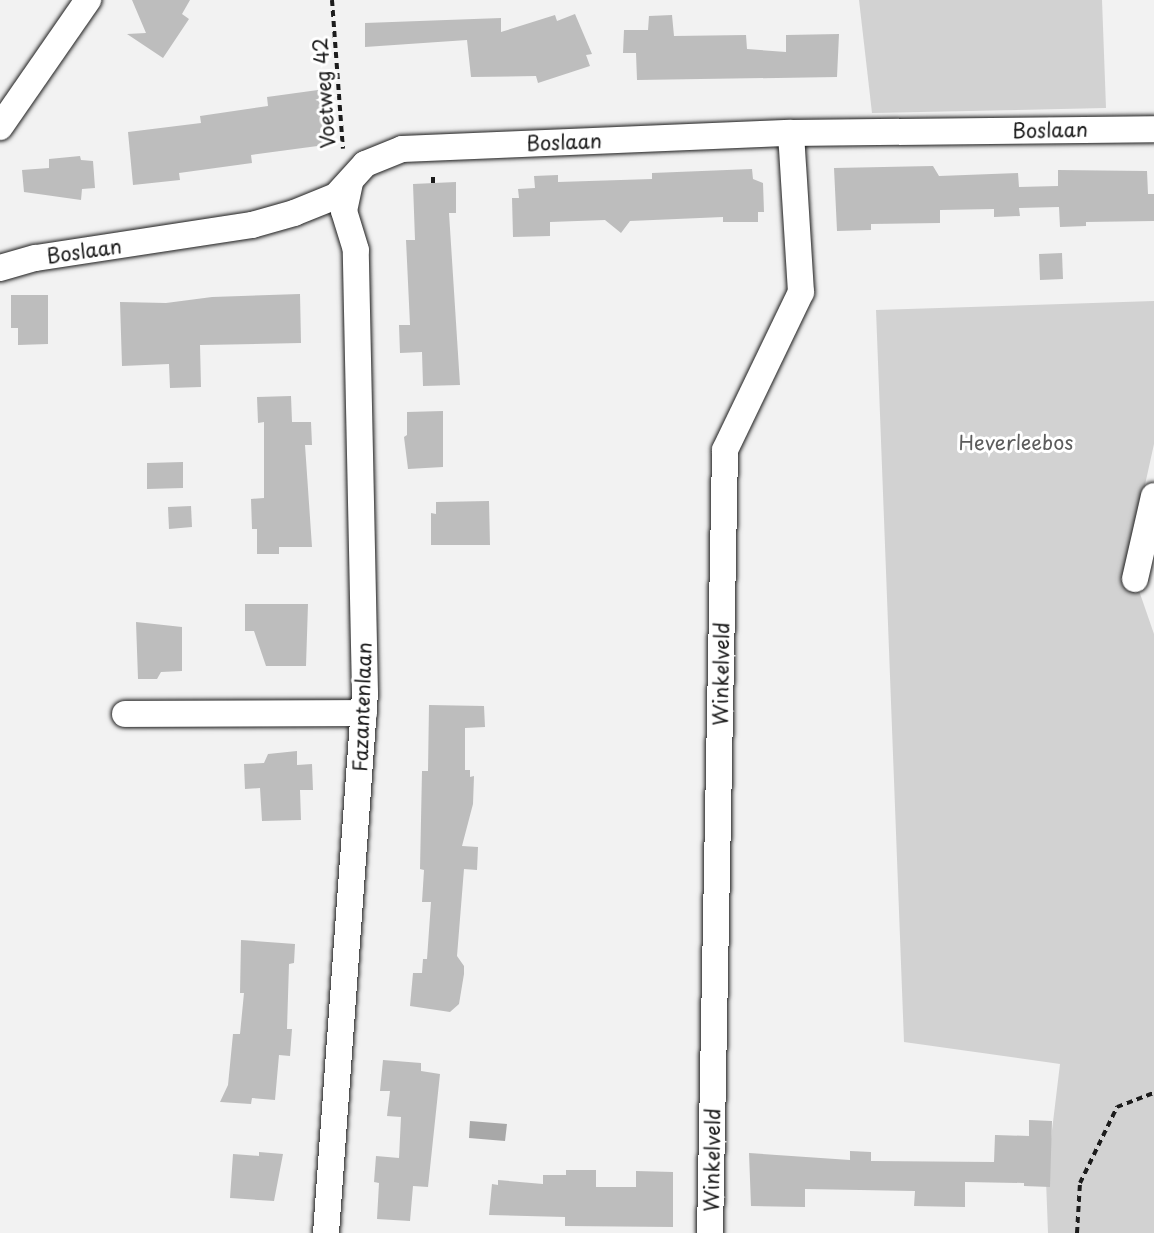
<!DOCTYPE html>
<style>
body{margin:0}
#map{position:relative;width:1154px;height:1233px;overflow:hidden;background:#f2f2f2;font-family:"Playpen Sans",sans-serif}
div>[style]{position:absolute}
.green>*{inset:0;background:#d2d2d2}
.water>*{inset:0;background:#a8a8a8}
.building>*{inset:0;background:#bdbdbd}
.path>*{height:4px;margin-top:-2px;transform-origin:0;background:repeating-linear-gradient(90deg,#1c1c1c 0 6px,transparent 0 10.5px)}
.roads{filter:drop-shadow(0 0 2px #1c1c1c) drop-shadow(0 0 2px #1c1c1c)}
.minor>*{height:26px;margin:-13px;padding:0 13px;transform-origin:13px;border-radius:13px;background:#fff}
span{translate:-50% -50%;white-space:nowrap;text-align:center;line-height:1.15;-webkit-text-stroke:6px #fff;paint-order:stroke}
.street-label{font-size:20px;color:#1c1c1c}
.park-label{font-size:20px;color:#5c5c5c}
</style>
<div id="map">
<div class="green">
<i style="clip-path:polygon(859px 0,1102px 0,1106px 108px,872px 113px)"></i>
<i style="clip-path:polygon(1154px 301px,1154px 444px,1126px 571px,1135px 579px,1154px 634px,1154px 1233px,1048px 1233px,1046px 1180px,1060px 1064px,904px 1042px,876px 310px)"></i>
</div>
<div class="water">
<i style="clip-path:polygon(470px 1121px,507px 1124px,505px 1141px,469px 1138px)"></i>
</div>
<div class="building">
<i style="clip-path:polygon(132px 0,190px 0,182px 14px,189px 19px,163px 58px,127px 34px,146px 33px)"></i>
<i style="clip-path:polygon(575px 14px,592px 54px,586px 55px,590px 66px,538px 83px,536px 76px,471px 77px,467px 40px,365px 47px,365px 23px,501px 18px,501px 32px,555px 15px,557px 21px)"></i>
<i style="clip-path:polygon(672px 15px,674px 36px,746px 35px,747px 49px,786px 52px,786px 35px,839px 34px,837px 77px,637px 80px,636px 53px,623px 53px,624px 30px,648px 30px,649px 16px)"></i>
<i style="clip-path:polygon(318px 90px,325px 145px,251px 155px,252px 163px,179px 173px,180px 180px,133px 185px,128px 132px,201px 123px,200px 116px,268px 106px,267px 97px)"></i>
<i style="clip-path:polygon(80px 156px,81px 160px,93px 161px,95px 188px,82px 189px,81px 200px,24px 192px,22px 170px,49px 168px,49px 159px)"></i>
<i style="clip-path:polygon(933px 166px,939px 176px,1018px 173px,1019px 187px,1058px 186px,1058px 170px,1147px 171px,1148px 194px,1154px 194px,1154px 221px,1086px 222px,1086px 226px,1060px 227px,1059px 207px,1019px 208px,1020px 216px,994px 217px,994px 209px,940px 210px,940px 223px,871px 224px,871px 230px,837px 231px,834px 168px)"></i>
<i style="clip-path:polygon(752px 169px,753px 179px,763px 183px,764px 212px,758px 212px,758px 222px,723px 222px,723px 217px,630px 221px,621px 233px,605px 220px,550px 222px,550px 236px,513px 237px,512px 198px,519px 198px,518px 189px,535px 188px,534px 176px,558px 175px,558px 182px,652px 179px,652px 173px)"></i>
<i style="clip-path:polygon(456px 182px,456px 213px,449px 213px,460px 385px,423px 386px,422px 352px,400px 353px,399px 325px,410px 325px,406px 240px,415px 240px,413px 184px)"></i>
<i style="clip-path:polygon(1062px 253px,1063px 279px,1040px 280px,1039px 254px)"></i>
<i style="clip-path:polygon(300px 294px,301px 343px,200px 345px,201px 387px,170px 388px,169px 364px,122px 366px,120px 302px,166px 303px,212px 297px)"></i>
<i style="clip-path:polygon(11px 295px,48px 295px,48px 344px,18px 345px,18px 328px,11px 328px)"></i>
<i style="clip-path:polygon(291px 396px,292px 422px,311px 422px,312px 445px,305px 445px,312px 547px,279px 547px,279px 554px,257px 554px,257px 529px,252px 529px,251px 499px,264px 498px,264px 422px,258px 423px,257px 397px)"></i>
<i style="clip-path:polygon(443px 411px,443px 467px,408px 469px,404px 437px,407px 435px,407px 412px)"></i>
<i style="clip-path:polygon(183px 462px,183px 488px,147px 489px,147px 463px)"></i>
<i style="clip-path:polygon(489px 501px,490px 545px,431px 545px,431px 513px,436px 514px,436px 502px)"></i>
<i style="clip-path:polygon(191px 506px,192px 527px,169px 529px,168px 507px)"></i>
<i style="clip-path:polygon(245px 604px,308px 604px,306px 666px,266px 666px,254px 631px,245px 631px)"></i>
<i style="clip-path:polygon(136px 622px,182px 627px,182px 671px,161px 672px,157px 679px,138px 679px)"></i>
<i style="clip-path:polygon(429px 705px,484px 706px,485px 727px,465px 728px,465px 770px,470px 770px,470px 777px,474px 776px,473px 804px,462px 846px,478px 847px,477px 870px,464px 869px,457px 956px,464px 966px,464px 974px,459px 1004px,450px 1012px,410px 1006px,413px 973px,422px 973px,423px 959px,427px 959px,431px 902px,422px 902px,424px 870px,420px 869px,422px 771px,428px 771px)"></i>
<i style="clip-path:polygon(297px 751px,297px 765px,312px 764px,313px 790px,300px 790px,301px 820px,262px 821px,260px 788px,245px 789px,244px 764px,264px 763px,268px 754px)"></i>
<i style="clip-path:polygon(241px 940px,295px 944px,294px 963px,289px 964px,287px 1029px,292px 1029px,290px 1056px,279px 1055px,275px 1100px,252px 1098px,251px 1104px,220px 1102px,228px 1085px,233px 1034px,240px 1034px,244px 993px,240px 993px)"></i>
<i style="clip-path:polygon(383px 1060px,421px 1063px,421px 1071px,440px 1074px,428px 1187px,413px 1186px,410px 1221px,377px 1219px,379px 1183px,374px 1182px,376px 1156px,399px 1158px,401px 1117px,387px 1116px,390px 1091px,380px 1091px)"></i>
<i style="clip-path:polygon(1029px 1120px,1052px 1121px,1050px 1187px,1024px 1186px,1024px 1183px,965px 1182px,965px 1207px,914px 1206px,915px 1191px,805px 1189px,805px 1207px,751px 1206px,749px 1153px,850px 1160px,850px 1151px,871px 1152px,871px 1161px,994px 1162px,995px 1135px,1029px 1136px)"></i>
<i style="clip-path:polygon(259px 1152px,283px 1154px,274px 1201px,230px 1198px,233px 1154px,259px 1156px)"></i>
<i style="clip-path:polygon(566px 1170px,596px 1170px,596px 1187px,636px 1187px,636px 1171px,673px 1172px,673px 1227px,565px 1226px,565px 1217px,489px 1215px,492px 1184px,498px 1185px,498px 1180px,543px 1184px,543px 1175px,566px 1175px)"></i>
</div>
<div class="path">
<i style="left:332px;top:0;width:149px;rotate:85.8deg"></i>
<i style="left:433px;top:183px;width:10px;rotate:-90deg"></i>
<i style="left:1077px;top:1233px;width:50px;rotate:-86.6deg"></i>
<i style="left:1080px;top:1183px;width:85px;rotate:-64deg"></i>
<i style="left:1117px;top:1107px;width:40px;rotate:-21deg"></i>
</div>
<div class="roads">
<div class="minor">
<i style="left:0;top:127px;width:155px;rotate:-55.3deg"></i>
<i style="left:0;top:268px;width:37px;rotate:-16deg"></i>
<i style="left:36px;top:258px;width:219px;rotate:-8.7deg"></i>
<i style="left:252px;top:225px;width:44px;rotate:-15.9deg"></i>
<i style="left:294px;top:213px;width:45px;rotate:-22deg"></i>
<i style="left:336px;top:196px;width:43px;rotate:-47.8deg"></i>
<i style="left:365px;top:164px;width:40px;rotate:-22deg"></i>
<i style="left:402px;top:149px;width:389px;rotate:-2.4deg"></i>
<i style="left:791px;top:133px;width:363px;rotate:-0.6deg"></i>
<i style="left:1135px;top:579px;width:85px;rotate:-77.1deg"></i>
<i style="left:125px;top:714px;width:239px;rotate:-0.2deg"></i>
<i style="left:326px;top:1233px;width:541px;rotate:-85.87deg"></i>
<i style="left:365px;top:693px;width:443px;rotate:-91.2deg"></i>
<i style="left:356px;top:250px;width:41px;rotate:-107.1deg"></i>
<i style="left:344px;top:211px;width:30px;rotate:-78deg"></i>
<i style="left:710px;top:1233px;width:783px;rotate:-88.9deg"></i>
<i style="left:725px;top:450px;width:175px;rotate:-64.3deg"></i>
<i style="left:801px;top:292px;width:159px;rotate:-93.6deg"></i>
</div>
</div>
<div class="street-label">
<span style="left:324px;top:93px;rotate:-94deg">Voetweg 42</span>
<span style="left:1050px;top:130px;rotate:-1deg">Boslaan</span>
<span style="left:564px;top:142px;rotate:-2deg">Boslaan</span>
<span style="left:84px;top:251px;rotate:-8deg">Boslaan</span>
<span style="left:721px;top:674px;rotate:-89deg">Winkelveld</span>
<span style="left:362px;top:707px;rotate:-88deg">Fazantenlaan</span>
<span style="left:712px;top:1160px;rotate:-89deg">Winkelveld</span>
</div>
<div class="park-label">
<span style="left:1016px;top:442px">Heverleebos</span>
</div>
</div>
